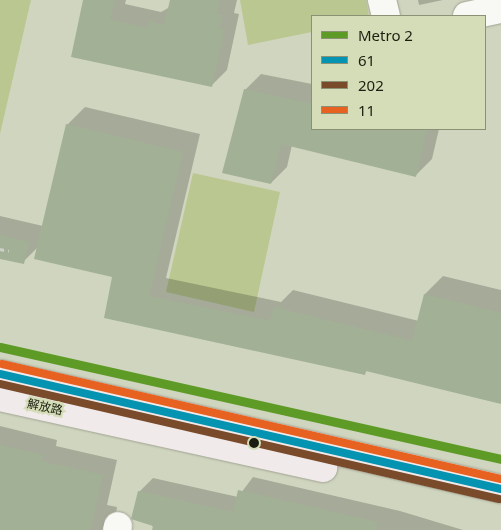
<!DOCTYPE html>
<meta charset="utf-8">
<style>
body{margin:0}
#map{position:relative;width:501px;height:530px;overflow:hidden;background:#d0d5bf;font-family:"Noto Sans","Noto Sans SC",sans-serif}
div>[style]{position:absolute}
.green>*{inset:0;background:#bbc791}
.shadow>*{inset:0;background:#0003}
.building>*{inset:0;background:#a2b196}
.path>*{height:3px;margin-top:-1.5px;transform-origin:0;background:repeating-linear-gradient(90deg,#ced0c9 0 4px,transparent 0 8px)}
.roads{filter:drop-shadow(0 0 1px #a0a493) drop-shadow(0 0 1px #a0a493)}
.minor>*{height:28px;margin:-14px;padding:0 14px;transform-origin:14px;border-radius:14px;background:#f8f9f5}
.major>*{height:28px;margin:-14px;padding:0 14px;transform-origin:14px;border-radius:14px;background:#f1eaea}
.bus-1>*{height:8px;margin:-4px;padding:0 4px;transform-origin:4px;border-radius:4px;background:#0494b2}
.bus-2>*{height:8px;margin:-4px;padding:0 4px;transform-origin:4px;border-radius:4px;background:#7a4b2a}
.bus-3>*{height:8px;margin:-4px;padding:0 4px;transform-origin:4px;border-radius:4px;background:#e76121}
.metro-1>*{height:9px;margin:-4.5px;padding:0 4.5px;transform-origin:4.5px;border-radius:4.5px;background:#5e9b26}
.dots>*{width:14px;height:14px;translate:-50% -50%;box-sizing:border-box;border:2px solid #d4ddb7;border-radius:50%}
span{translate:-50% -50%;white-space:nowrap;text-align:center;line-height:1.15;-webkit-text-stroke:4.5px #d4ddb7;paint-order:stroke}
.street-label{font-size:12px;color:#1b1e10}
.legend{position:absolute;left:311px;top:15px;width:175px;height:115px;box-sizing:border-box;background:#d4ddb7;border:1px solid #8a9174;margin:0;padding:6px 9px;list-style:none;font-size:15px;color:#1b1e10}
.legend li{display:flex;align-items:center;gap:10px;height:25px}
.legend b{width:25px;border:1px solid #8a9174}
</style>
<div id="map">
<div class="green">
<i style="clip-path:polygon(0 0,31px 0,0 134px)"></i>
<i style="clip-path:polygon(240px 0,366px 0,369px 16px,312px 16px,312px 32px,248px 45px)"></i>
<i style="clip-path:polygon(193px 173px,280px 192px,254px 312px,166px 292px)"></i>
</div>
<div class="shadow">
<i style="clip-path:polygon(84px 0,126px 0,125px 4px,161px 12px,170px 7px,171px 0,237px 0,234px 13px,239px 14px,227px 70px,211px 86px,72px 56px)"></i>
<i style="clip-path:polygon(418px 0,443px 0,419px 5px)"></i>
<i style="clip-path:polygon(261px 74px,312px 84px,312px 129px,439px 129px,432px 159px,415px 176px,292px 145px,287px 167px,271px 183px,245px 90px)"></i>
<i style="clip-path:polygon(85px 107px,200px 134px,166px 278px,281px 302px,293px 290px,419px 321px,425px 294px,443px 276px,501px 290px,501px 403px,368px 370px,364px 373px,105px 317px,113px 276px,37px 248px,23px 262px,0 257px,0 216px,43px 226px,67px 125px)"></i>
<i style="clip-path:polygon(0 426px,57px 440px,56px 446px,117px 460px,107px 505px,117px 507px,113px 530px,0 530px)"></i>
<i style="clip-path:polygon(253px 477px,400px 511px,463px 530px,154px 530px,139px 492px,153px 478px,238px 497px)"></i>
</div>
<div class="building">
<i style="clip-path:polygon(83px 0,115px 0,110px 20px,148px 28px,149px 21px,164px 25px,170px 0,220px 0,217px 14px,222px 15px,219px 29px,224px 30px,212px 87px,71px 57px)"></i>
<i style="clip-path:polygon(244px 89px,312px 104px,312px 129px,427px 129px,416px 177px,281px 144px,271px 184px,222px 173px)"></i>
<i style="clip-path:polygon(66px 124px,183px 152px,149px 296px,270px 321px,274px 307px,412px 341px,424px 294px,501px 313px,501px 404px,366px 371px,365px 375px,104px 318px,112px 277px,34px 259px)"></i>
<i style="clip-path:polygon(0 235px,29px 242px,24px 264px,0 259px)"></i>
<i style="clip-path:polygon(0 445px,43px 455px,41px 461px,103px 475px,90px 530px,0 530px)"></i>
<i style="clip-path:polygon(238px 490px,377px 522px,376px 530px,152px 530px,153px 526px,131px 519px,138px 491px,233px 512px)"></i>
</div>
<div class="path">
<i style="left:0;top:249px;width:9px;rotate:13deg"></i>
</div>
<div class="roads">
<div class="minor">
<i style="left:382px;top:0;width:16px;rotate:76deg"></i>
<i style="left:467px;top:16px;width:35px;rotate:-12deg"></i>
<i style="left:117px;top:530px;width:4px;rotate:-76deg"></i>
</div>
<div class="major">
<i style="left:0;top:374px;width:514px;rotate:12.93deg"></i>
<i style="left:0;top:397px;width:331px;rotate:12.4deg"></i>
</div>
</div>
<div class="bus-1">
<i style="left:0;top:374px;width:514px;rotate:12.93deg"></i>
</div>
<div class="bus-2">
<i style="left:0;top:384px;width:512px;rotate:12.98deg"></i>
</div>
<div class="bus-3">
<i style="left:2px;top:364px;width:512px;rotate:12.98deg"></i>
</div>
<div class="metro-1">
<i style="left:0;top:347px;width:513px;rotate:12.6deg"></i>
</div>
<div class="dots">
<i style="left:254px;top:443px;background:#1b1e10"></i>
</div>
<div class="street-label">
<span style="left:45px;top:407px;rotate:12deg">解放路</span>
</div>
<ul class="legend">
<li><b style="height:6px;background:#5e9b26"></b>Metro 2</li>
<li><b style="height:6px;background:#0494b2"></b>61</li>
<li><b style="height:6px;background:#7a4b2a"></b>202</li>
<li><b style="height:6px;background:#e76121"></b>11</li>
</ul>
</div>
